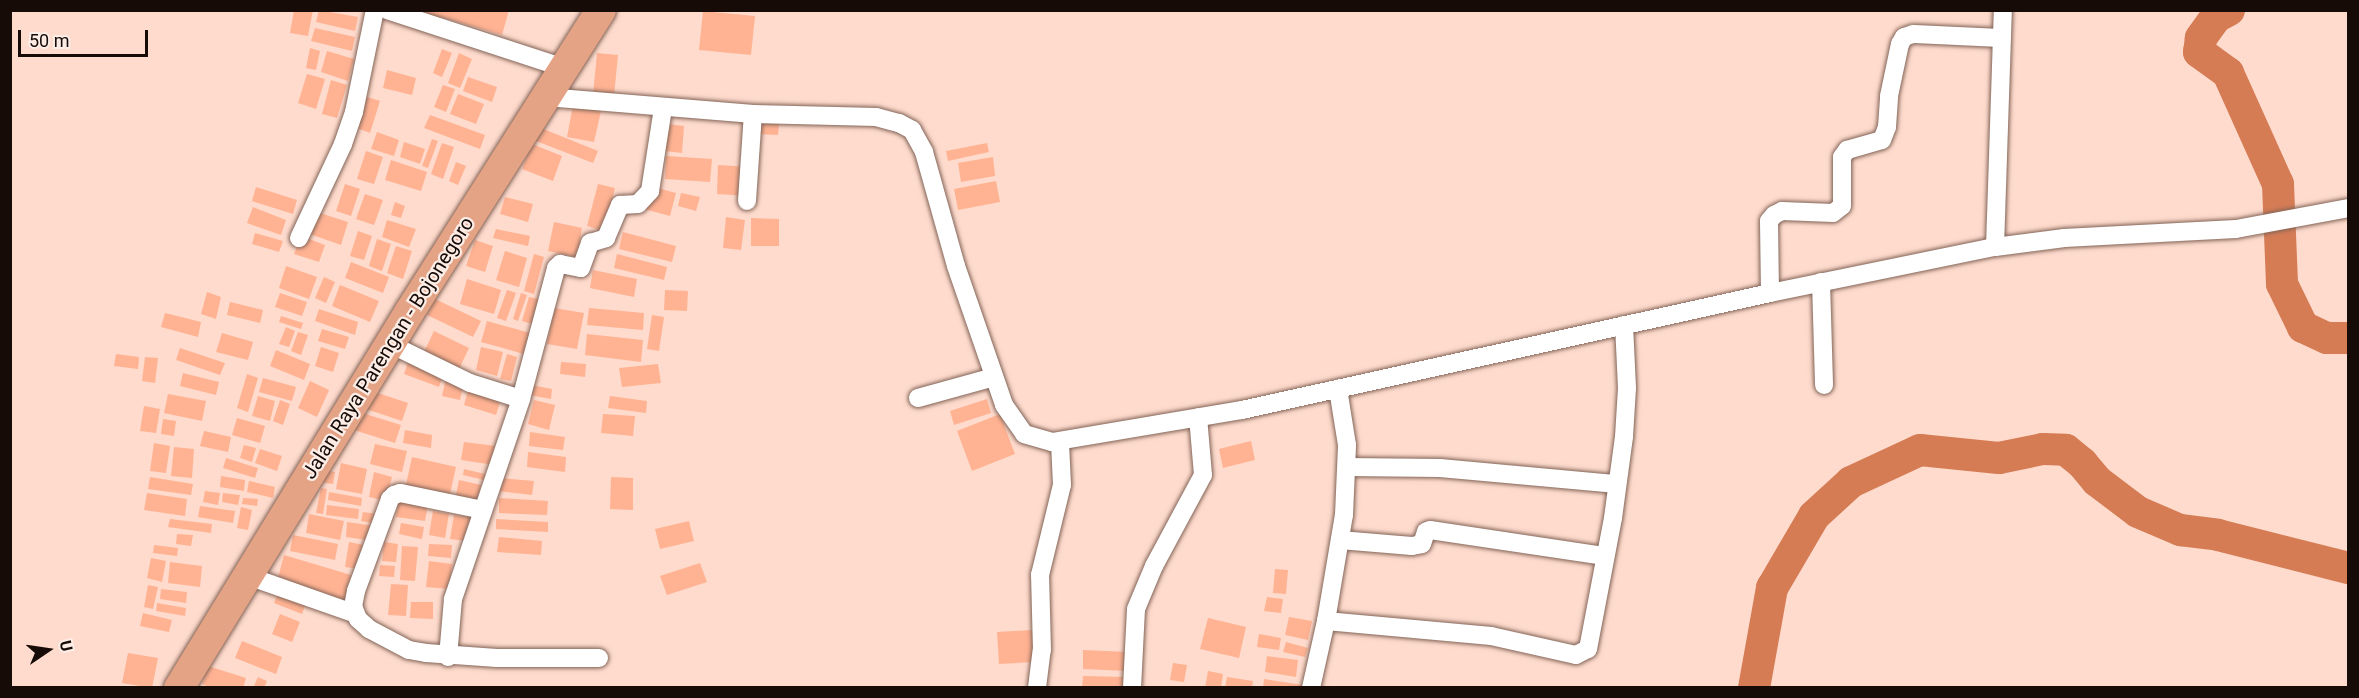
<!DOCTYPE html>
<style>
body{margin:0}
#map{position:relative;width:2359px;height:698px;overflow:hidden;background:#fedbcd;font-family:Roboto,sans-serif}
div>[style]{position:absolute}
.river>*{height:32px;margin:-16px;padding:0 16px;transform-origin:16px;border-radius:16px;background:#d57c55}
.building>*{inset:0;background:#ffb393}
.roads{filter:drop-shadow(0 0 2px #826457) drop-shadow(0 0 2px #826457)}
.street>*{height:18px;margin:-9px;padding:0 9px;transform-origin:9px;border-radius:9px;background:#fff}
.primary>*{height:30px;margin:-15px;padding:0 15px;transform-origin:15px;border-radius:15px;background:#e5a385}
span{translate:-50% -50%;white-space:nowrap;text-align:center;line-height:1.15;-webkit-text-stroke:4.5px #fcede7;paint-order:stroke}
.street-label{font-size:20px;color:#170b07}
.frame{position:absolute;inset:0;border:12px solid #170b07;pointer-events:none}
.north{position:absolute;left:18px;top:620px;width:60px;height:60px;-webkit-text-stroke:4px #fcede7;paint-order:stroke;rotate:77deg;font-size:16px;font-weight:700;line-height:24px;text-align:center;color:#170b07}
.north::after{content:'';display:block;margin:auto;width:21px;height:27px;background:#170b07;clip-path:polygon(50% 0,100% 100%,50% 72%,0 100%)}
.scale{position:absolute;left:18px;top:30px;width:130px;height:27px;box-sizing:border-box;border:3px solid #170b07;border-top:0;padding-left:8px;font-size:18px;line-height:21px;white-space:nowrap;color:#170b07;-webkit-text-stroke:4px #fcede7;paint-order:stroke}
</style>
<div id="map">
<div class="river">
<i style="left:2229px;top:10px;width:15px;rotate:152deg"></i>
<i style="left:2216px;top:17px;width:26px;rotate:126deg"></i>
<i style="left:2201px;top:38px;width:14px;rotate:98deg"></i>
<i style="left:2199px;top:52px;width:36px;rotate:36deg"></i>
<i style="left:2228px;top:73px;width:122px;rotate:65.8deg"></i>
<i style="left:2278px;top:184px;width:100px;rotate:87.7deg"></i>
<i style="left:2282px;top:284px;width:48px;rotate:64deg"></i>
<i style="left:2303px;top:327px;width:26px;rotate:25deg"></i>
<i style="left:2327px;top:338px;width:21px"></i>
<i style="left:1754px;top:688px;width:102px;rotate:-79.8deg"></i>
<i style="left:1772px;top:588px;width:83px;rotate:-59.7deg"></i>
<i style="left:1814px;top:516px;width:50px;rotate:-42.6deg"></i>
<i style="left:1851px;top:482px;width:76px;rotate:-24.9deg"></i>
<i style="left:1920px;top:450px;width:79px;rotate:5.8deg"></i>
<i style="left:1999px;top:458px;width:45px;rotate:-11.6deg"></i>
<i style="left:2043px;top:449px;width:23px;rotate:2deg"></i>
<i style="left:2066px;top:450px;width:21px;rotate:39deg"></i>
<i style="left:2082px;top:463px;width:23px;rotate:50deg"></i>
<i style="left:2097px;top:481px;width:51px;rotate:37.1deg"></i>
<i style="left:2138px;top:512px;width:46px;rotate:23.2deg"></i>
<i style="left:2180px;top:530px;width:38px;rotate:7deg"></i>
<i style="left:2218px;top:535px;width:134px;rotate:14.2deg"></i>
</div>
<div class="building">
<i style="clip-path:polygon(294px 10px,313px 10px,308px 36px,290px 33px)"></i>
<i style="clip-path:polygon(319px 10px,358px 17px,355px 31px,316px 22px)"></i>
<i style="clip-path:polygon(420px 10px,509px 10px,502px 35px,441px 17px,439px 22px,419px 15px)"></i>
<i style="clip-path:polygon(703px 11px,755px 16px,751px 55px,699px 50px)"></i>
<i style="clip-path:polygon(315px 28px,355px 37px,352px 51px,311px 41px)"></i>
<i style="clip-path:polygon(310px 48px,320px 51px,316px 70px,306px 68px)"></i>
<i style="clip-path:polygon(442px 49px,452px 53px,442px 77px,433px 73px)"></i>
<i style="clip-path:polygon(327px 51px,354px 59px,348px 81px,321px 72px)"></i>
<i style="clip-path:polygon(459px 53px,472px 59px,460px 88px,448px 83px)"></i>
<i style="clip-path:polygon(597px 53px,618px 55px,614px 96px,593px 94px)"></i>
<i style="clip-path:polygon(387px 70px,416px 78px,412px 95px,383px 88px)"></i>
<i style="clip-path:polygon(307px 74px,325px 79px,316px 109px,298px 103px)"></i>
<i style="clip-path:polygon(468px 77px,497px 87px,492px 102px,463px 91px)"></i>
<i style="clip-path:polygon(331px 80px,347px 85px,337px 118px,322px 114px)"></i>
<i style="clip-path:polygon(443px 85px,455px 89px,446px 112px,434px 107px)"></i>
<i style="clip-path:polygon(458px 94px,484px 104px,476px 124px,450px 114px)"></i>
<i style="clip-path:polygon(364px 96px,380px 101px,370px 133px,354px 127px)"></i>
<i style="clip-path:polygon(573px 105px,601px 111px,594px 142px,567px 137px)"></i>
<i style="clip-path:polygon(430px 115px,485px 135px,480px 149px,424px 128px)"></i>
<i style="clip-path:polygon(758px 123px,779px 124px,778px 135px,758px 134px)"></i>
<i style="clip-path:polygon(667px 124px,684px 126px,682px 153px,665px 151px)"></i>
<i style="clip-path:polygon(541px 128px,598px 151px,593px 163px,536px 141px)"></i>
<i style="clip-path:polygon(377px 132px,399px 140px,394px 156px,371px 149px)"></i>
<i style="clip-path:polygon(432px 139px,438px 141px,428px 168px,422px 166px)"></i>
<i style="clip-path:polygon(404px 142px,425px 149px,420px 164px,400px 157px)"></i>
<i style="clip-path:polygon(442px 143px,454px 147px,443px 179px,431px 174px)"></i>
<i style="clip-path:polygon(987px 143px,989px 152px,948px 161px,946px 151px)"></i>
<i style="clip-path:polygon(532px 144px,562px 156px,553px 181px,522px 169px)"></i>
<i style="clip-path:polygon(366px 151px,383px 157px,374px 184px,357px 179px)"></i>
<i style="clip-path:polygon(666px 156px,712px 159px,710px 182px,665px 179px)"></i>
<i style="clip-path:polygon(993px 157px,995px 176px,961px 182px,958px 163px)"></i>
<i style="clip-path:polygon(391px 160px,427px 172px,421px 191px,385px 180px)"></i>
<i style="clip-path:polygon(456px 162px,466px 166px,458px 185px,449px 181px)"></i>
<i style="clip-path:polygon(718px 165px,751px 167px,749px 196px,717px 194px)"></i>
<i style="clip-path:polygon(996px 181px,1000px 202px,958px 210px,954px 189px)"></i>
<i style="clip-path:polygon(345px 184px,360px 189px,351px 216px,336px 211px)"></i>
<i style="clip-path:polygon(598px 184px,615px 188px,604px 231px,587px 226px)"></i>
<i style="clip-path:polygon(650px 186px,676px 193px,670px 216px,644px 209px)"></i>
<i style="clip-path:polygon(256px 187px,297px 200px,293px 214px,252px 201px)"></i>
<i style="clip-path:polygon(681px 193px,700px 197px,696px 211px,678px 206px)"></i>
<i style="clip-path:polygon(365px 194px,383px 200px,374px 225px,356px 219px)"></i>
<i style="clip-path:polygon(505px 197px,533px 204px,528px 222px,500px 214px)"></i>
<i style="clip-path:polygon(395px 202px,405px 206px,401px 218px,391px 215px)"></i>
<i style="clip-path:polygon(253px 207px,286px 220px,281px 235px,247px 223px)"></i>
<i style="clip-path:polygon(314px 211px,348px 222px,341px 245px,307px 233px)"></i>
<i style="clip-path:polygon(726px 217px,745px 220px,741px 250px,723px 248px)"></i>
<i style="clip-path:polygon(751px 218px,779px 219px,779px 246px,751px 246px)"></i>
<i style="clip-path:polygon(387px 220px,416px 229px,409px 247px,382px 237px)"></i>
<i style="clip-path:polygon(554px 222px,582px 228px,577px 257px,548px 251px)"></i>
<i style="clip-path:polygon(496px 229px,530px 236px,528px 246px,493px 238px)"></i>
<i style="clip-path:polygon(358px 231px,372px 236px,364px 260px,350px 256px)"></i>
<i style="clip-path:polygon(623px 232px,676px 246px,672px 262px,619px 249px)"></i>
<i style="clip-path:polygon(255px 233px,283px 241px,279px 252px,252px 244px)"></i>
<i style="clip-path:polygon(301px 236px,325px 245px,319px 262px,294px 254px)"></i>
<i style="clip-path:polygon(377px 239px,391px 244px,382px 271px,369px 266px)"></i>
<i style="clip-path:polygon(475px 240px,493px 246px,485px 272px,466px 266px)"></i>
<i style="clip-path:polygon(396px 246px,412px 251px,403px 279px,387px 273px)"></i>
<i style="clip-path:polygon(505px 251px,527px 258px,519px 287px,496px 280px)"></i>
<i style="clip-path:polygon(534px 254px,544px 257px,534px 294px,524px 291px)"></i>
<i style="clip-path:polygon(617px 254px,667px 267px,664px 280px,614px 268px)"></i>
<i style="clip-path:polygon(351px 262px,389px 277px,383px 293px,345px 278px)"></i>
<i style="clip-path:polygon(286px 266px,317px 277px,309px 299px,279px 288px)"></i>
<i style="clip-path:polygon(593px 270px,637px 279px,634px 297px,590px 288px)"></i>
<i style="clip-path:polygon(324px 277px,335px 282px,326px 303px,315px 298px)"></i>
<i style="clip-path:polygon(467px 279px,501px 290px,494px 314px,460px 304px)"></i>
<i style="clip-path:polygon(340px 285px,379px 301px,370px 322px,332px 306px)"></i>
<i style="clip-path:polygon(507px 290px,516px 293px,506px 321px,497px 318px)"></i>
<i style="clip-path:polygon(665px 290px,688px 291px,687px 311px,664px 310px)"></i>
<i style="clip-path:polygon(207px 292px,221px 297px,216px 319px,201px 314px)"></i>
<i style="clip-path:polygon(280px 293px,307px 302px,302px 316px,275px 307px)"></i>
<i style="clip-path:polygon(521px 293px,527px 295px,518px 321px,513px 319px)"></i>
<i style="clip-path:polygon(529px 297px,539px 299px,532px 324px,522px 321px)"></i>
<i style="clip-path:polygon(435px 299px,481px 321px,473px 337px,427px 315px)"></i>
<i style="clip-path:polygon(230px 302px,263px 310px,260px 323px,227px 315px)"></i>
<i style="clip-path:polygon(554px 308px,584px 313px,577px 349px,547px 344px)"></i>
<i style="clip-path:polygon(589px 308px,644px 313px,643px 330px,587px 325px)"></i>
<i style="clip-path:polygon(319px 309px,358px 322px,355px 335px,315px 321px)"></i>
<i style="clip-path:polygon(165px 313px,201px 322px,198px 337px,161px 327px)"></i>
<i style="clip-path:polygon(652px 315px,664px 317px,659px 351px,647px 349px)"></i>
<i style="clip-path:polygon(281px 316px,303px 323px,301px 329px,279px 322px)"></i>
<i style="clip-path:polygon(487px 321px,530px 333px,524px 354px,481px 342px)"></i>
<i style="clip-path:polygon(286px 327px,295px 331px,289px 347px,279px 344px)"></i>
<i style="clip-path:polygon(322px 329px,349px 337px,345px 349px,318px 341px)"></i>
<i style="clip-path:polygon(434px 331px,469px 348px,458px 371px,423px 354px)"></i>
<i style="clip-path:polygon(298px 332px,308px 335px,301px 355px,291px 351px)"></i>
<i style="clip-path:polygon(222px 333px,253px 342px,248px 360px,216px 352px)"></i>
<i style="clip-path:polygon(587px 334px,643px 340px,641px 362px,585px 355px)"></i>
<i style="clip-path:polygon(321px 347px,339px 353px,333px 372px,315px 366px)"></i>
<i style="clip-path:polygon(481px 347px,503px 352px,497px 376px,476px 370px)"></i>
<i style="clip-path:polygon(180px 348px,225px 363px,220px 375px,176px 360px)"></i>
<i style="clip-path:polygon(276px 350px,310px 364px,304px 380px,270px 366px)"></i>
<i style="clip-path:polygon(116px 354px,139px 357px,138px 369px,114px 366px)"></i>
<i style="clip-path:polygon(507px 354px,517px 357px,511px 381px,500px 379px)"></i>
<i style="clip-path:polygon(145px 357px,158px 358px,155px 383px,142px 381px)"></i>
<i style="clip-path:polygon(409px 359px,444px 371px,439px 387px,404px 374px)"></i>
<i style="clip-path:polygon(561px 362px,586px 364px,585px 377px,560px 374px)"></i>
<i style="clip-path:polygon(658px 364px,661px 383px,622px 387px,619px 368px)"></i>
<i style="clip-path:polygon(183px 373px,219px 382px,216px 395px,180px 386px)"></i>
<i style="clip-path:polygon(447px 373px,465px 378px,460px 400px,442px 396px)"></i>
<i style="clip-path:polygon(247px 374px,258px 378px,248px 412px,237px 408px)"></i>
<i style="clip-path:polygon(263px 378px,296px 387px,292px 401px,259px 392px)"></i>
<i style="clip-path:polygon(310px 381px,329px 390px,317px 417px,298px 408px)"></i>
<i style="clip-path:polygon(470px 383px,503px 392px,496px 415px,464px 405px)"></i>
<i style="clip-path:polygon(531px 385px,552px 389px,551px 399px,529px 395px)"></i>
<i style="clip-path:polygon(369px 390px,408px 403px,402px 421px,363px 408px)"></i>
<i style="clip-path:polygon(168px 394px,206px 401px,202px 421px,164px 413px)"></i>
<i style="clip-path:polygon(258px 396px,275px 401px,270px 421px,252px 416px)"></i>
<i style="clip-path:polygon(610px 396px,647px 401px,646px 413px,608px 408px)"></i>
<i style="clip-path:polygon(987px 399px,991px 413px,954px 425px,950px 411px)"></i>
<i style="clip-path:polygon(280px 400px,290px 404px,283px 425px,273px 421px)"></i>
<i style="clip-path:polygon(534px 400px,555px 405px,549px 430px,528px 424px)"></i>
<i style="clip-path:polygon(144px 406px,160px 409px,156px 433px,140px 431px)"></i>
<i style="clip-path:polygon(359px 412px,401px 425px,395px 443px,354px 430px)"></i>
<i style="clip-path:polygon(603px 414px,635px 416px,633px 436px,601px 433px)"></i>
<i style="clip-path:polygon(1000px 414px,1015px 454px,972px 471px,957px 431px)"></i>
<i style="clip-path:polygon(237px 418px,265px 426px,260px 443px,232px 435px)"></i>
<i style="clip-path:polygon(163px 419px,176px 421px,174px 436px,161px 434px)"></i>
<i style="clip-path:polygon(405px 430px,432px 435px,431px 448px,403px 443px)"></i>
<i style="clip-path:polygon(204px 431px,231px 437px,228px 452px,200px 446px)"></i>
<i style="clip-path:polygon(530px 432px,565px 437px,563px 450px,529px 446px)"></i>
<i style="clip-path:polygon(1251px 441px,1255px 460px,1223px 468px,1219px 449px)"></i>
<i style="clip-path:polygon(464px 442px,496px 446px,494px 465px,461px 460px)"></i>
<i style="clip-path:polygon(154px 443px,170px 446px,166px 473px,150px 471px)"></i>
<i style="clip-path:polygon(375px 444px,407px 451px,402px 472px,370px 464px)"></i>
<i style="clip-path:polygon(244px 445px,256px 448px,252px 462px,240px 458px)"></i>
<i style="clip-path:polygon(174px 447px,194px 449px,192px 478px,171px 476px)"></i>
<i style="clip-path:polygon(260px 449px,282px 456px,277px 471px,255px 463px)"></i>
<i style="clip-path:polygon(528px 452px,566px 457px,565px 472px,527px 467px)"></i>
<i style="clip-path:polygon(412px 457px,456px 467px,448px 503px,404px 494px)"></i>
<i style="clip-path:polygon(226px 458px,258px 468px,255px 478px,223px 468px)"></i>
<i style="clip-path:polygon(341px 463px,367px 469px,362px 494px,336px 489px)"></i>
<i style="clip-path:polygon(319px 469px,335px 472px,333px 484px,317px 482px)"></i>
<i style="clip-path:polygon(464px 469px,485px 474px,484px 480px,463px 475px)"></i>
<i style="clip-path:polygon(374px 472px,392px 477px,386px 501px,369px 497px)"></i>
<i style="clip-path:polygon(221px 476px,245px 480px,244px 491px,220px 487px)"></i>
<i style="clip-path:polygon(150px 477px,193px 484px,191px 495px,148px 489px)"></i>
<i style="clip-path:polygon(611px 477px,633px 478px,633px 510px,610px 509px)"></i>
<i style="clip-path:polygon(500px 478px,534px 481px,532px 495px,498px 491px)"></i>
<i style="clip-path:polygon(459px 480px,481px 485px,476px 510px,454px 505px)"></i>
<i style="clip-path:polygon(249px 481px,275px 487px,273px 498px,247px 492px)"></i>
<i style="clip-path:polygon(321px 488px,327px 489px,323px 514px,316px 513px)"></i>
<i style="clip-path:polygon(205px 491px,220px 493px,218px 505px,203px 502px)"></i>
<i style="clip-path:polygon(329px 492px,362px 498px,361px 506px,328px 500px)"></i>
<i style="clip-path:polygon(147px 493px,187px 499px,185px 516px,144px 510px)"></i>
<i style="clip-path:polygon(223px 493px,240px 495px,238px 505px,222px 502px)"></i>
<i style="clip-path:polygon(243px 498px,258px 499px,257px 506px,242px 504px)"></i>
<i style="clip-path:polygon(499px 498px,548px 501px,547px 515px,499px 513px)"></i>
<i style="clip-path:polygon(399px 499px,428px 504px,425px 521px,396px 517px)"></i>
<i style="clip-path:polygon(327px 505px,359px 509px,358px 519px,326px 515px)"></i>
<i style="clip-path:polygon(200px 506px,235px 511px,233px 523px,198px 517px)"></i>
<i style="clip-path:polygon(241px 507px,252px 510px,248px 530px,237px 528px)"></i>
<i style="clip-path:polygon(433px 511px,449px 514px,445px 538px,429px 535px)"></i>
<i style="clip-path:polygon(363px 512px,378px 514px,377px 524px,361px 521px)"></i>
<i style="clip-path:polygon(309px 514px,344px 521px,340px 540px,306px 533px)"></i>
<i style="clip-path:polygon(454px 515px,477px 518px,474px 542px,450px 539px)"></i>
<i style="clip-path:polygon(170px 519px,212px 524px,211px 533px,168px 527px)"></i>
<i style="clip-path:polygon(496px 519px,548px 522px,548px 532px,496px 529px)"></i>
<i style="clip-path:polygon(689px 521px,694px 541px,660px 549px,655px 529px)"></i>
<i style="clip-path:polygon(347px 522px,375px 526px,374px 541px,346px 537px)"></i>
<i style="clip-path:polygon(401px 523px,424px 527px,422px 539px,399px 534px)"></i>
<i style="clip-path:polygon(177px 534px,193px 535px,191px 546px,176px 544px)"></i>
<i style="clip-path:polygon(293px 535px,338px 544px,335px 560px,290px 551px)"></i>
<i style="clip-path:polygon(499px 537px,542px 541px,541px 555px,497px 552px)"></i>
<i style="clip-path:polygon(349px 542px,364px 545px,360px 569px,345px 567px)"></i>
<i style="clip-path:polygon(384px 542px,398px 544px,396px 562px,382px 561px)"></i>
<i style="clip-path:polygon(429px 544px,452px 545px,451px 558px,428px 556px)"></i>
<i style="clip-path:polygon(154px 545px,178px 548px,177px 556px,153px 553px)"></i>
<i style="clip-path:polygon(402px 546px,418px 547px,415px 581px,400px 580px)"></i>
<i style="clip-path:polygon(284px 555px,351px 575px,344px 602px,277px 582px)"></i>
<i style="clip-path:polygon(151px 558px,166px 561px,162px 582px,147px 578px)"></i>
<i style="clip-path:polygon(429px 561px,452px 564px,449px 589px,426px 587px)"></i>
<i style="clip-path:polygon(170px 562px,202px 566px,200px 587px,168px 583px)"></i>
<i style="clip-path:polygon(700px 563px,707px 582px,667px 595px,660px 576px)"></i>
<i style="clip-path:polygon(380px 565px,395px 566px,394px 577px,379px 576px)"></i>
<i style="clip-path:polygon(1275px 569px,1288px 570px,1286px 594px,1273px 593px)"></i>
<i style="clip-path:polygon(391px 584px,408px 585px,406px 616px,388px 615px)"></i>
<i style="clip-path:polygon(148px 585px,158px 587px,153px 609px,144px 607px)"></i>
<i style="clip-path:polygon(161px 589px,187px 592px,186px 603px,160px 599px)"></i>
<i style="clip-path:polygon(278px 593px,306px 603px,302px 614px,274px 603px)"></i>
<i style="clip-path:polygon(1267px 597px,1283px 599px,1281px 613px,1264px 611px)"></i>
<i style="clip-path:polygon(411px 602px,433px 602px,433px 619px,410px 618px)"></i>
<i style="clip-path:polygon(157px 603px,186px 608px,185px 616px,156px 611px)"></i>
<i style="clip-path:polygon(143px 613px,172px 620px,169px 632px,140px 626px)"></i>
<i style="clip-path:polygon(280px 614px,300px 622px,292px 642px,272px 634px)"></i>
<i style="clip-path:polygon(1289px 617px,1312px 621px,1308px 640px,1285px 635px)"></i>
<i style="clip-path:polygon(1208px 618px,1246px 627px,1239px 658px,1200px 649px)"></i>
<i style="clip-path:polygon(1032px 630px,1034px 662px,999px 664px,997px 632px)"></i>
<i style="clip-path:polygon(1259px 634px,1281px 638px,1279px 650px,1257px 647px)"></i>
<i style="clip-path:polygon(242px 641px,282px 657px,276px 674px,235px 658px)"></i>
<i style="clip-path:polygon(1286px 642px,1308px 648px,1305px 657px,1283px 652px)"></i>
<i style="clip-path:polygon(1083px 650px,1128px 652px,1127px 671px,1083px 669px)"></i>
<i style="clip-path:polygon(128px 653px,158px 658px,152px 688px,122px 683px)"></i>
<i style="clip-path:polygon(1267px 656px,1298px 660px,1296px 677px,1265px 672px)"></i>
<i style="clip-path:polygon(1173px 663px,1187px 665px,1184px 682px,1170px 680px)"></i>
<i style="clip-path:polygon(208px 666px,246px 678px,243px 688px,211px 688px,202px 684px)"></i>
<i style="clip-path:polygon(1208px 671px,1223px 674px,1221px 688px,1205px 688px)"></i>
<i style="clip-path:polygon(1083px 676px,1128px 677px,1128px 688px,1082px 688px)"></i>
<i style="clip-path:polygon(258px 677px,267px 681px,264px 688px,253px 688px)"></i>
<i style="clip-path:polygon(1227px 677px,1253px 681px,1252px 688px,1225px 688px)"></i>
<i style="clip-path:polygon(1264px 679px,1303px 685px,1302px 688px,1263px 688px)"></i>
</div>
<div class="roads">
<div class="street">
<i style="left:387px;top:10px;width:186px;rotate:18.1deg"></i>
<i style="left:546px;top:97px;width:208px;rotate:4.7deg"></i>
<i style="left:753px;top:114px;width:123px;rotate:1.4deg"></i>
<i style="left:876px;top:117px;width:24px;rotate:15deg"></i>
<i style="left:899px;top:123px;width:15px;rotate:28deg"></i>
<i style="left:912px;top:130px;width:25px;rotate:61deg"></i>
<i style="left:924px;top:152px;width:118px;rotate:74.3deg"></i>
<i style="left:956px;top:266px;width:147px;rotate:70.9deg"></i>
<i style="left:1004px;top:405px;width:35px;rotate:55deg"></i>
<i style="left:1024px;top:434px;width:29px;rotate:16deg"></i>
<i style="left:1052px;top:442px;width:193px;rotate:-9.6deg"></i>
<i style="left:1242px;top:410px;width:541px;rotate:-12.49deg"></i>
<i style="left:1770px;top:293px;width:230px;rotate:-11.6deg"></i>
<i style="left:1995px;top:247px;width:70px;rotate:-7.4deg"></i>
<i style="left:2064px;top:238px;width:172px;rotate:-3deg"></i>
<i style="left:2236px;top:229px;width:114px;rotate:-10.6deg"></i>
<i style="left:747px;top:201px;width:87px;rotate:-86.1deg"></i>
<i style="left:299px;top:238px;width:104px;rotate:-64.9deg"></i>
<i style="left:343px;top:144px;width:34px;rotate:-71deg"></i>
<i style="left:354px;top:112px;width:104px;rotate:-78.4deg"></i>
<i style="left:1995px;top:247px;width:237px;rotate:-88.1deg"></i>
<i style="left:1821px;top:282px;width:103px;rotate:88.3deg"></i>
<i style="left:1770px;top:293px;width:72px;rotate:-90.8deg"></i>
<i style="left:1769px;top:221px;width:8px;rotate:-50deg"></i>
<i style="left:1774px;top:215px;width:9px;rotate:-27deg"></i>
<i style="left:1782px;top:211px;width:51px;rotate:2.2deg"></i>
<i style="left:1833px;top:213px;width:11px;rotate:-38deg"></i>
<i style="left:1842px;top:206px;width:49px;rotate:-90deg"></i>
<i style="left:1842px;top:157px;width:9px;rotate:-54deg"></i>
<i style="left:1847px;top:150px;width:36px;rotate:-16deg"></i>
<i style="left:1882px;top:140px;width:14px;rotate:-69deg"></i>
<i style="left:1887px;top:127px;width:31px;rotate:-86deg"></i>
<i style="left:1889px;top:96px;width:53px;rotate:-78.1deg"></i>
<i style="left:1900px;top:44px;width:8px;rotate:-60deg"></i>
<i style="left:1904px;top:37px;width:9px;rotate:-18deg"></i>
<i style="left:1913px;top:34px;width:89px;rotate:2.6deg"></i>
<i style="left:390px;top:344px;width:89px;rotate:26deg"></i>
<i style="left:470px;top:383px;width:53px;rotate:17.4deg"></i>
<i style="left:918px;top:398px;width:79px;rotate:-15.4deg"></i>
<i style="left:1347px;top:467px;width:93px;rotate:0.6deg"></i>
<i style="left:1440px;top:468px;width:178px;rotate:5.2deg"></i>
<i style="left:483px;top:510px;width:85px;rotate:-168.4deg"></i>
<i style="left:400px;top:493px;width:6px;rotate:162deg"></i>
<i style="left:394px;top:495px;width:6px;rotate:135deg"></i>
<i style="left:390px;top:499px;width:98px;rotate:110.3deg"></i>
<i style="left:356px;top:591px;width:15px;rotate:101deg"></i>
<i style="left:353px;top:606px;width:14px;rotate:69deg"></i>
<i style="left:358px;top:619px;width:15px;rotate:42deg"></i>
<i style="left:369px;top:629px;width:45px;rotate:27.7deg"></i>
<i style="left:409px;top:650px;width:17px;rotate:10deg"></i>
<i style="left:426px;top:653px;width:71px;rotate:4deg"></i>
<i style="left:497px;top:658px;width:102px"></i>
<i style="left:1340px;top:540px;width:72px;rotate:4.8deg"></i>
<i style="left:1412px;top:546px;width:10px;rotate:-11deg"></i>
<i style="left:1422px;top:544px;width:13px;rotate:-72deg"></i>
<i style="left:1426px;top:532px;width:4px;rotate:-27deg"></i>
<i style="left:1430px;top:530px;width:177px;rotate:8.5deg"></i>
<i style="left:248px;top:576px;width:114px;rotate:19.4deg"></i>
<i style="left:1326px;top:621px;width:166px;rotate:5.2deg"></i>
<i style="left:1491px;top:636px;width:87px;rotate:12.6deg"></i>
<i style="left:1576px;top:655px;width:13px;rotate:-27deg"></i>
<i style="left:1588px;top:649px;width:133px;rotate:-79.2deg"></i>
<i style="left:1613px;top:518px;width:82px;rotate:-82.3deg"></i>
<i style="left:1624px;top:437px;width:49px;rotate:-86.5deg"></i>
<i style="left:1627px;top:388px;width:63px;rotate:-92.7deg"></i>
<i style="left:448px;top:657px;width:58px;rotate:-85.1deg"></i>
<i style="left:453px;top:599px;width:211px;rotate:-71.2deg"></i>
<i style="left:521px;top:399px;width:136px;rotate:-75deg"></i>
<i style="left:556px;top:268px;width:6px;rotate:-45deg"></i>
<i style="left:560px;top:264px;width:21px;rotate:11deg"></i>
<i style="left:581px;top:268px;width:27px;rotate:-70deg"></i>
<i style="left:590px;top:243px;width:17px;rotate:-17deg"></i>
<i style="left:606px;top:238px;width:36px;rotate:-67deg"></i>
<i style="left:620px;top:205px;width:18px;rotate:-3deg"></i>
<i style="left:638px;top:204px;width:18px;rotate:-47deg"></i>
<i style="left:650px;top:191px;width:84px;rotate:-81.1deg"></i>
<i style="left:1037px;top:688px;width:38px;rotate:-83deg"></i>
<i style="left:1042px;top:650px;width:75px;rotate:-91.5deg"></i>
<i style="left:1040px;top:575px;width:93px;rotate:-76.3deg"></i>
<i style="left:1062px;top:485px;width:43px;rotate:-92.7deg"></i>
<i style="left:1132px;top:688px;width:79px;rotate:-87.1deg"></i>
<i style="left:1136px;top:609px;width:47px;rotate:-67.3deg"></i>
<i style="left:1154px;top:566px;width:103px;rotate:-61.7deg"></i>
<i style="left:1203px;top:475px;width:58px;rotate:-94.9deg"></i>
<i style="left:1311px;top:688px;width:69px;rotate:-77.4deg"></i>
<i style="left:1326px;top:621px;width:108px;rotate:-80.4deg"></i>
<i style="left:1344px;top:515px;width:70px;rotate:-87.5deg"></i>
<i style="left:1347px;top:445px;width:57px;rotate:-99.1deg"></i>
</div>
<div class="primary">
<i style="left:179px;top:688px;width:442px;rotate:-58.5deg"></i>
<i style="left:410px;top:311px;width:356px;rotate:-57.6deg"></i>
</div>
</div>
<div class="street-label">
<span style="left:388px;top:348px;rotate:-58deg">Jalan Raya Parengan - Bojonegoro</span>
</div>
<div class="frame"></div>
<div class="north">U</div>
<div class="scale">50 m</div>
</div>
